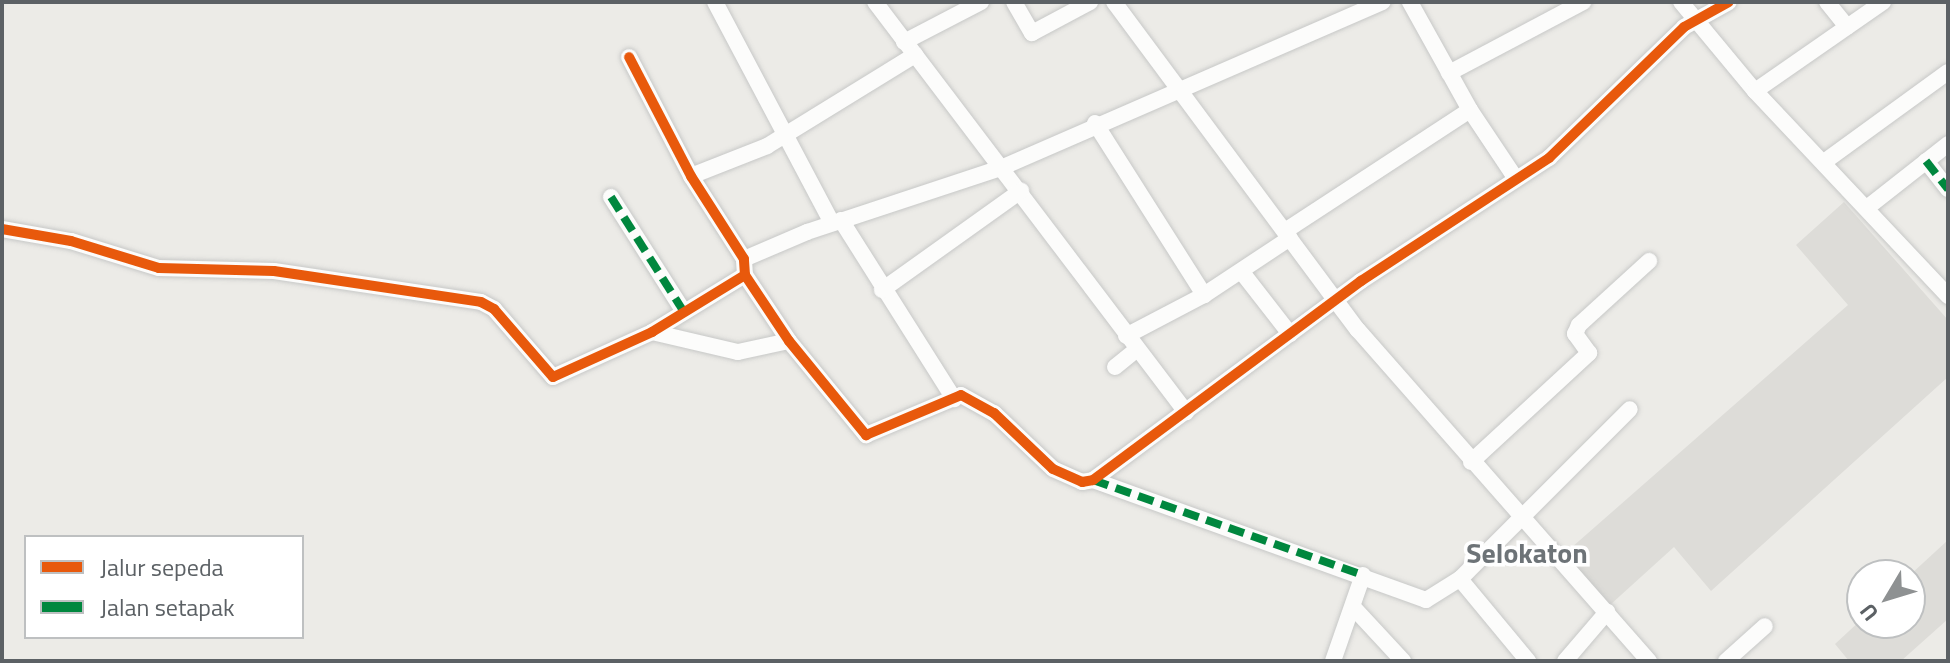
<!DOCTYPE html>
<style>
body{margin:0}
#map{position:relative;width:1950px;height:663px;overflow:hidden;background:#ecebe7;font-family:"Titillium Web",sans-serif}
div>[style]{position:absolute}
.industrial>*{inset:0;background:#dddcd8}
.roads{filter:drop-shadow(0 0 2px #c7c8c7) drop-shadow(0 0 2px #c7c8c7)}
.street>*{height:16px;margin:-8px;padding:0 8px;transform-origin:8px;border-radius:8px;background:#fcfcfb}
.quiet>*{height:8px;margin-top:-4px;transform-origin:0;background:repeating-linear-gradient(90deg,#00873e 0 16px,transparent 0 24px)}
.cycleway>*{height:10px;margin:-5px;padding:0 5px;transform-origin:5px;border-radius:5px;background:#e8590c}
span{translate:-50% -50%;white-space:nowrap;text-align:center;line-height:1.15;-webkit-text-stroke:7px #fff;paint-order:stroke}
.quarter-label{font-size:28px;color:#6d7377;font-weight:700}
.frame{position:absolute;inset:0;border:4px solid #5c6165;pointer-events:none}
.legend{position:absolute;left:24px;top:535px;width:280px;height:104px;box-sizing:border-box;background:#fff;border:2px solid #bec0c1;margin:0;padding:10px 14px;list-style:none;font-size:24px;color:#5c6165}
.legend li{display:flex;align-items:center;gap:16px;height:40px}
.legend b{width:40px;border:2px solid #bec0c1}
.north{position:absolute;left:1846px;top:559px;width:80px;height:80px;box-sizing:border-box;background:#fff;border:2px solid #bec0c1;border-radius:50%;rotate:232deg;font-size:22px;font-weight:700;line-height:32px;text-align:center;color:#5c6165}
.north::after{content:'';display:block;margin:auto;width:28px;height:36px;background:#8e9192;clip-path:polygon(50% 0,100% 100%,50% 72%,0 100%)}
</style>
<div id="map">
<div class="industrial">
<i style="clip-path:polygon(1844px 202px,1948px 320px,1948px 377px,1711px 591px,1674px 547px,1610px 605px,1563px 555px,1848px 305px,1796px 245px)"></i>
<i style="clip-path:polygon(1948px 540px,1948px 619px,1901px 661px,1849px 661px,1835px 644px,1862px 619px,1862px 623px,1910px 623px,1910px 575px)"></i>
</div>
<div class="roads">
<div class="street">
<i style="left:715px;top:2px;width:250px;rotate:62.1deg"></i>
<i style="left:875px;top:2px;width:515px;rotate:52.82deg"></i>
<i style="left:1014px;top:2px;width:36px;rotate:60deg"></i>
<i style="left:1032px;top:33px;width:66px;rotate:-28.1deg"></i>
<i style="left:1114px;top:2px;width:409px;rotate:53.4deg"></i>
<i style="left:1358px;top:330px;width:441px;rotate:48.7deg"></i>
<i style="left:1681px;top:2px;width:116px;rotate:50.3deg"></i>
<i style="left:1755px;top:91px;width:282px;rotate:46.7deg"></i>
<i style="left:1827px;top:2px;width:32px;rotate:51deg"></i>
<i style="left:904px;top:42px;width:87px;rotate:-27.5deg"></i>
<i style="left:1449px;top:73px;width:152px;rotate:-27.9deg"></i>
<i style="left:1755px;top:91px;width:156px;rotate:-34.8deg"></i>
<i style="left:1470px;top:110px;width:83px;rotate:56.3deg"></i>
<i style="left:1095px;top:123px;width:204px;rotate:57.6deg"></i>
<i style="left:1204px;top:295px;width:88px;rotate:152.3deg"></i>
<i style="left:1926px;top:161px;width:36px;rotate:52deg"></i>
<i style="left:1824px;top:162px;width:153px;rotate:-36deg"></i>
<i style="left:691px;top:176px;width:82px;rotate:-21.5deg"></i>
<i style="left:767px;top:146px;width:174px;rotate:-31.6deg"></i>
<i style="left:611px;top:197px;width:136px;rotate:57.6deg"></i>
<i style="left:1868px;top:207px;width:102px;rotate:-38.2deg"></i>
<i style="left:841px;top:220px;width:212px;rotate:57.7deg"></i>
<i style="left:2px;top:229px;width:70px;rotate:9.9deg"></i>
<i style="left:71px;top:241px;width:92px;rotate:17.1deg"></i>
<i style="left:159px;top:268px;width:115px;rotate:1.5deg"></i>
<i style="left:274px;top:271px;width:209px;rotate:8.5deg"></i>
<i style="left:481px;top:302px;width:15px;rotate:28deg"></i>
<i style="left:494px;top:309px;width:90px;rotate:49.1deg"></i>
<i style="left:553px;top:377px;width:109px;rotate:-24.4deg"></i>
<i style="left:652px;top:332px;width:109px;rotate:-31.5deg"></i>
<i style="left:745px;top:275px;width:16px;rotate:-94deg"></i>
<i style="left:744px;top:259px;width:98px;rotate:-122.6deg"></i>
<i style="left:691px;top:176px;width:134px;rotate:-117.5deg"></i>
<i style="left:1285px;top:231px;width:221px;rotate:-33.2deg"></i>
<i style="left:1470px;top:110px;width:124px;rotate:-119.1deg"></i>
<i style="left:744px;top:259px;width:69px;rotate:-23.2deg"></i>
<i style="left:807px;top:232px;width:206px;rotate:-18.3deg"></i>
<i style="left:1003px;top:167px;width:414px;rotate:-23.5deg"></i>
<i style="left:1241px;top:271px;width:80px;rotate:52.1deg"></i>
<i style="left:745px;top:275px;width:79px;rotate:56.3deg"></i>
<i style="left:789px;top:341px;width:122px;rotate:50.7deg"></i>
<i style="left:866px;top:435px;width:103px;rotate:-22.8deg"></i>
<i style="left:961px;top:395px;width:38px;rotate:29deg"></i>
<i style="left:994px;top:413px;width:81px;rotate:43.5deg"></i>
<i style="left:1053px;top:469px;width:32px;rotate:24deg"></i>
<i style="left:1082px;top:482px;width:11px;rotate:-10deg"></i>
<i style="left:1093px;top:480px;width:334px;rotate:-36.6deg"></i>
<i style="left:1361px;top:281px;width:225px;rotate:-33.2deg"></i>
<i style="left:1549px;top:158px;width:188px;rotate:-44.1deg"></i>
<i style="left:1684px;top:27px;width:51px;rotate:-29.1deg"></i>
<i style="left:882px;top:290px;width:171px;rotate:-35.5deg"></i>
<i style="left:1204px;top:295px;width:103px;rotate:-33.5deg"></i>
<i style="left:652px;top:332px;width:88px;rotate:13.1deg"></i>
<i style="left:738px;top:352px;width:52px;rotate:-12.2deg"></i>
<i style="left:1115px;top:367px;width:26px;rotate:-39deg"></i>
<i style="left:1471px;top:462px;width:161px;rotate:-42.7deg"></i>
<i style="left:1589px;top:353px;width:24px;rotate:-126deg"></i>
<i style="left:1575px;top:334px;width:10px;rotate:-66deg"></i>
<i style="left:1579px;top:325px;width:95px;rotate:-42.4deg"></i>
<i style="left:1093px;top:480px;width:354px;rotate:19.8deg"></i>
<i style="left:1426px;top:600px;width:40px;rotate:-32deg"></i>
<i style="left:1460px;top:579px;width:240px;rotate:-45deg"></i>
<i style="left:1460px;top:579px;width:107px;rotate:50.3deg"></i>
<i style="left:1353px;top:607px;width:74px;rotate:47.2deg"></i>
<i style="left:1333px;top:661px;width:91px;rotate:-70.8deg"></i>
<i style="left:1565px;top:661px;width:65px;rotate:-49.4deg"></i>
<i style="left:1726px;top:661px;width:52px;rotate:-41.9deg"></i>
</div>
</div>
<div class="quiet">
<i style="left:1926px;top:161px;width:36px;rotate:52deg"></i>
<i style="left:611px;top:197px;width:136px;rotate:57.6deg"></i>
<i style="left:1093px;top:480px;width:286px;rotate:19.4deg"></i>
</div>
<div class="cycleway">
<i style="left:2px;top:229px;width:70px;rotate:9.9deg"></i>
<i style="left:71px;top:241px;width:92px;rotate:17.1deg"></i>
<i style="left:159px;top:268px;width:115px;rotate:1.5deg"></i>
<i style="left:274px;top:271px;width:209px;rotate:8.5deg"></i>
<i style="left:481px;top:302px;width:15px;rotate:28deg"></i>
<i style="left:494px;top:309px;width:90px;rotate:49.1deg"></i>
<i style="left:553px;top:377px;width:109px;rotate:-24.4deg"></i>
<i style="left:652px;top:332px;width:109px;rotate:-31.5deg"></i>
<i style="left:745px;top:275px;width:16px;rotate:-94deg"></i>
<i style="left:744px;top:259px;width:98px;rotate:-122.6deg"></i>
<i style="left:691px;top:176px;width:134px;rotate:-117.5deg"></i>
<i style="left:745px;top:275px;width:79px;rotate:56.3deg"></i>
<i style="left:789px;top:341px;width:122px;rotate:50.7deg"></i>
<i style="left:866px;top:435px;width:103px;rotate:-22.8deg"></i>
<i style="left:961px;top:395px;width:38px;rotate:29deg"></i>
<i style="left:994px;top:413px;width:81px;rotate:43.5deg"></i>
<i style="left:1053px;top:469px;width:32px;rotate:24deg"></i>
<i style="left:1082px;top:482px;width:11px;rotate:-10deg"></i>
<i style="left:1093px;top:480px;width:334px;rotate:-36.6deg"></i>
<i style="left:1361px;top:281px;width:225px;rotate:-33.2deg"></i>
<i style="left:1549px;top:158px;width:188px;rotate:-44.1deg"></i>
<i style="left:1684px;top:27px;width:51px;rotate:-29.1deg"></i>
</div>
<div class="quarter-label">
<span style="left:1527px;top:553px">Selokaton</span>
</div>
<div class="frame"></div>
<ul class="legend">
<li><b style="height:10px;background:#e8590c"></b>Jalur sepeda</li>
<li><b style="height:10px;background:#00873e"></b>Jalan setapak</li>
</ul>
<div class="north">U</div>
</div>
